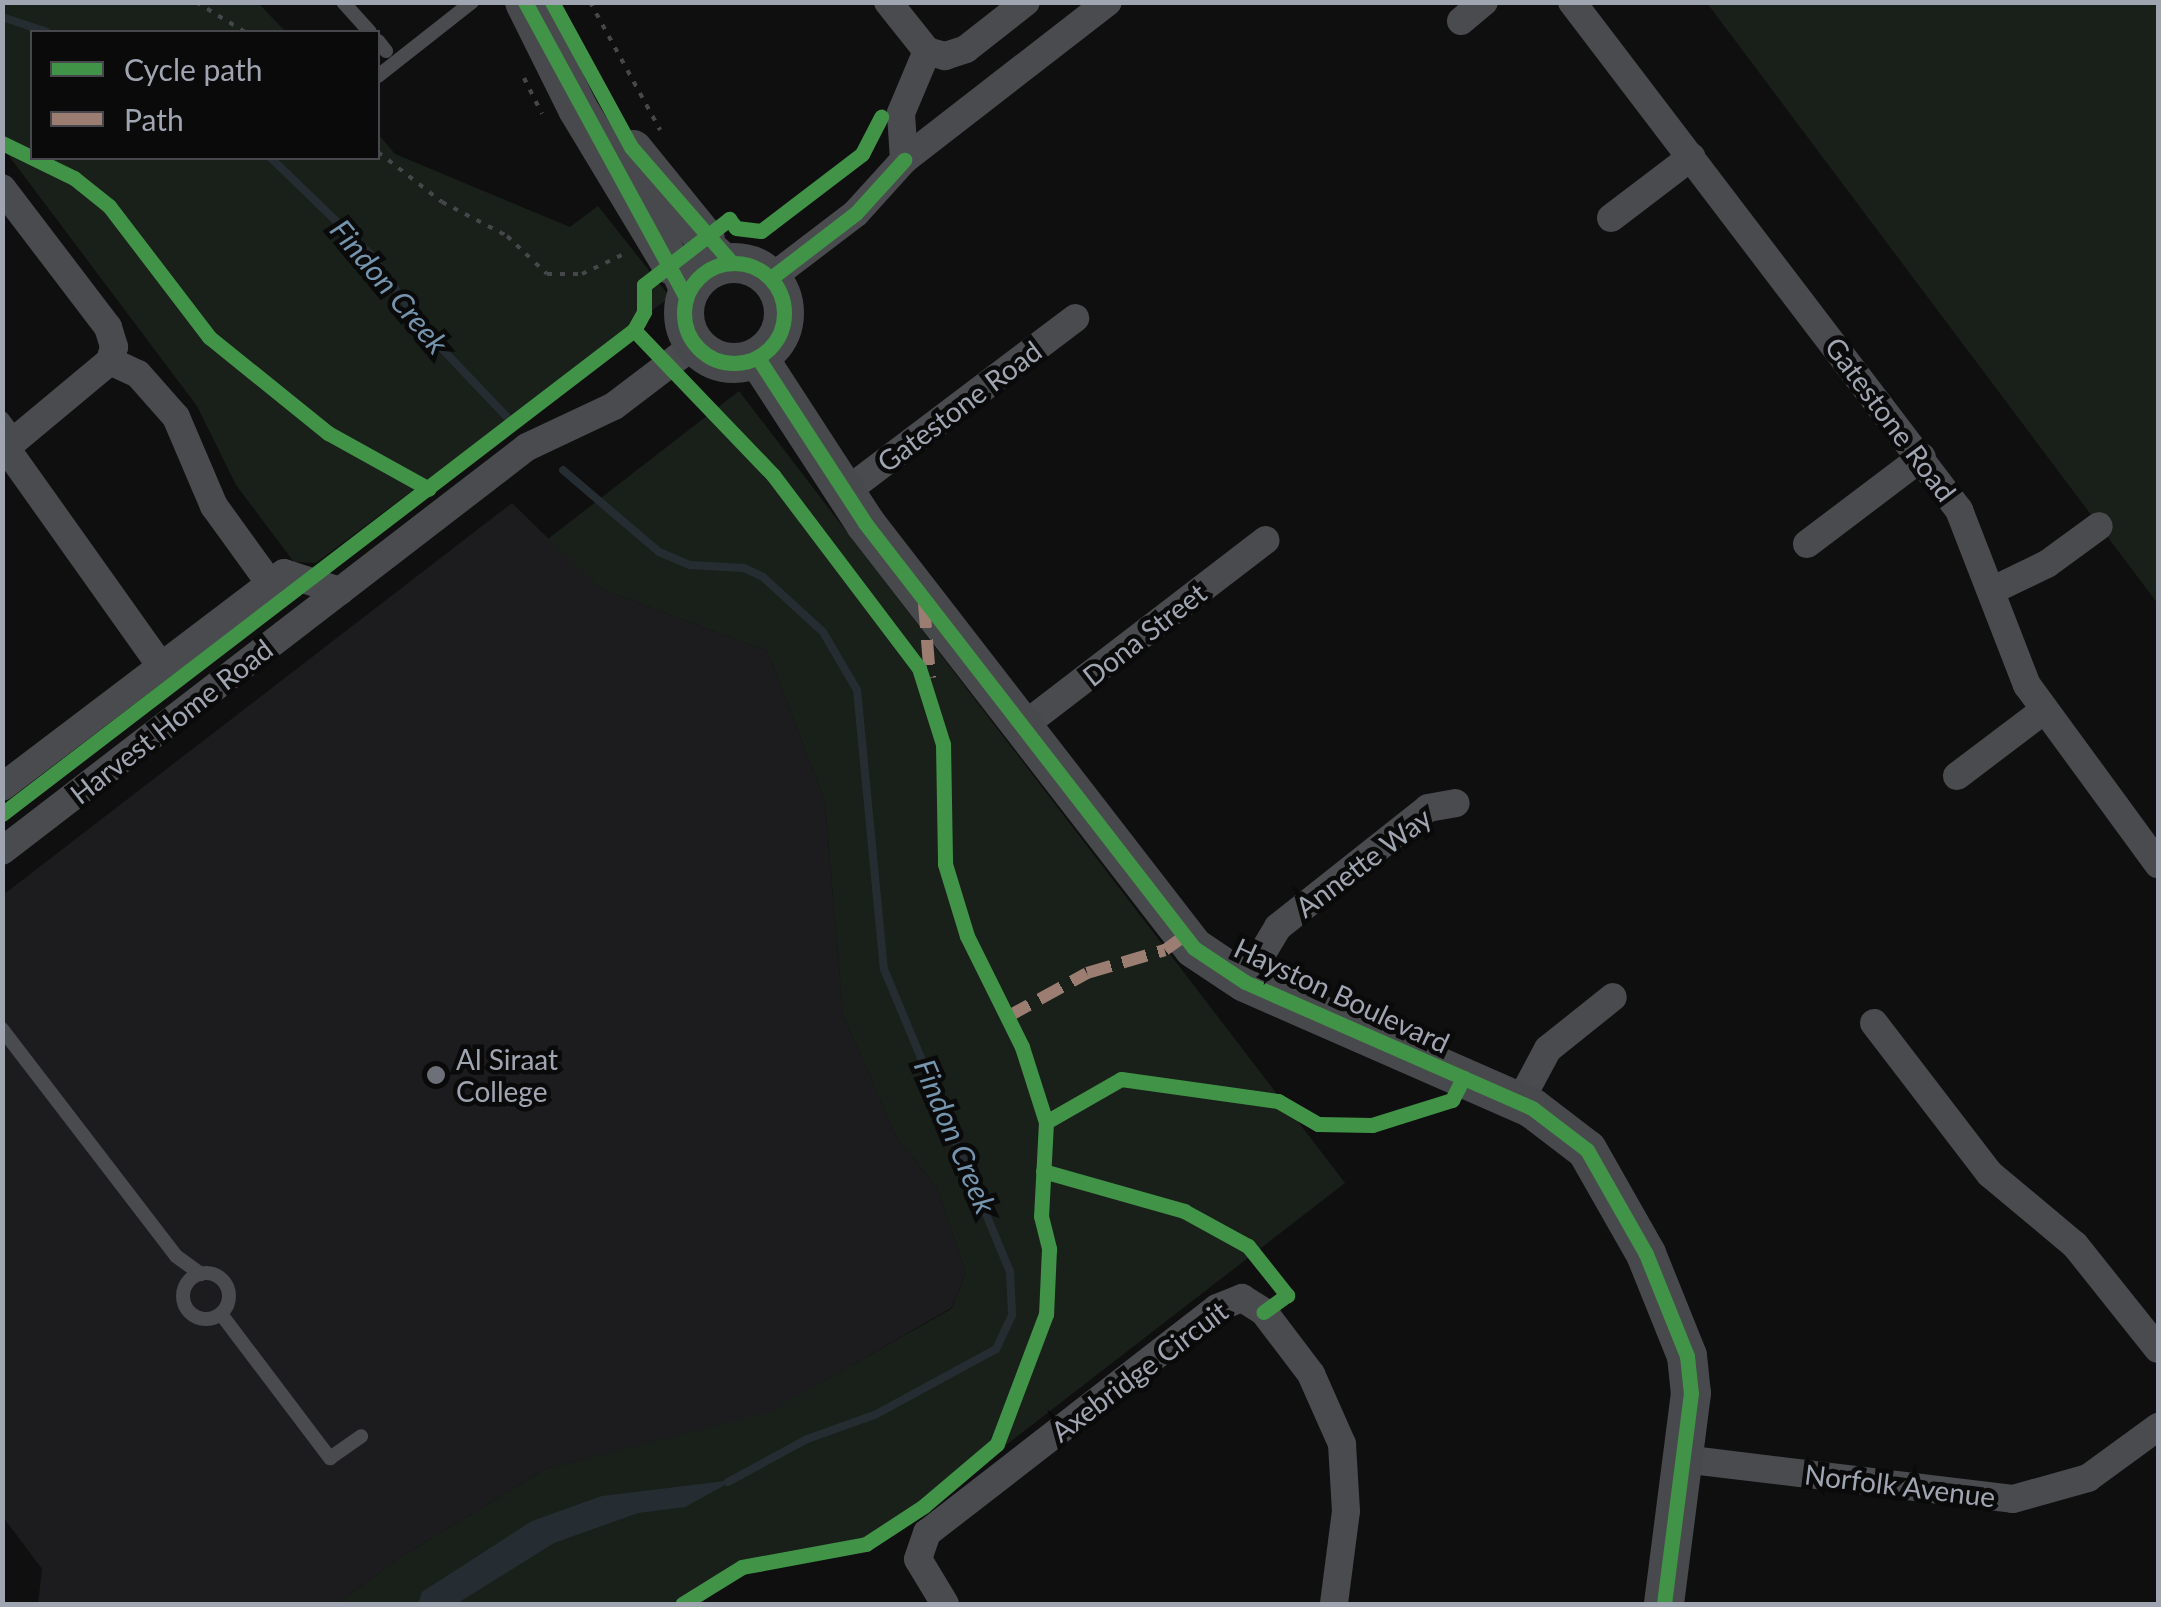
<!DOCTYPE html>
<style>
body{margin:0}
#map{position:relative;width:2161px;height:1607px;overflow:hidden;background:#0f0f10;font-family:Lato,sans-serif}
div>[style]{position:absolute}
.built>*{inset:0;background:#1c1c1e}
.green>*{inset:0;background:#19201a}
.water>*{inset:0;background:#252d33}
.stream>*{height:8px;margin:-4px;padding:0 4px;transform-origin:4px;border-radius:4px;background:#252d33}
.path>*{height:4px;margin-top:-2px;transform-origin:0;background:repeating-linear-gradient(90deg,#45474a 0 5px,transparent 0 13px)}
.lane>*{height:14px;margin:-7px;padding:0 7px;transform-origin:7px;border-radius:7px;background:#4a4b4f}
.lane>.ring{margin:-7px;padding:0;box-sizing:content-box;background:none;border:14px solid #4a4b4f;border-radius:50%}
.street>*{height:28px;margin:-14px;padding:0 14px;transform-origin:14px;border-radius:14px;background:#4a4b4f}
.secondary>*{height:40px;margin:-20px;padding:0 20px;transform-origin:20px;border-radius:20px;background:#48494c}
.secondary>.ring{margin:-20px;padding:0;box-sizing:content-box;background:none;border:40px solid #48494c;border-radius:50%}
.quiet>*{height:12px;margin-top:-6px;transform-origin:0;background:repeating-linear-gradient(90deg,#9b7d72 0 25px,transparent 0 37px)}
.cycleway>*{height:15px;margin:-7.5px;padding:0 7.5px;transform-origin:7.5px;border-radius:7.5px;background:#419447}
.cycleway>.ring{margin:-7.5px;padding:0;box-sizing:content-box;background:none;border:15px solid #419447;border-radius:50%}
.dots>*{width:28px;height:28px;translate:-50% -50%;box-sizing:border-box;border:5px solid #0a0a0b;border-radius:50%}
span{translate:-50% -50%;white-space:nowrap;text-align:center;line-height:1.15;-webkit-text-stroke:9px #0a0a0b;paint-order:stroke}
.street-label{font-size:28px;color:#a0a5b2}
.poi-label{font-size:28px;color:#a0a5b2}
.left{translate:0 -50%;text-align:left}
.water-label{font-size:30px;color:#7595ae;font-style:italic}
.frame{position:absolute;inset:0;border:5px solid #a0a5b2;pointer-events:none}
.legend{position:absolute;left:30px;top:30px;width:350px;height:130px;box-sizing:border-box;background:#0a0a0b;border:2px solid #46484e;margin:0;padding:12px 18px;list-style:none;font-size:30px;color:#a0a5b2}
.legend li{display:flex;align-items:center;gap:20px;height:50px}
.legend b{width:50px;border:2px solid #46484e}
</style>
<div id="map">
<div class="built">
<i style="clip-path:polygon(512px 503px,599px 588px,767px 651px,825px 801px,843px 1015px,896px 1136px,937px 1188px,966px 1273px,951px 1308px,769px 1413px,545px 1469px,398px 1559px,337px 1604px,38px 1604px,42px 1569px,3px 1517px,3px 895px)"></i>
</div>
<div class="green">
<i style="clip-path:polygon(3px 2px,258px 3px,286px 32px,32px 32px,32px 158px,378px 158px,378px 134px,395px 154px,570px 227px,598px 206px,670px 297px,316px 563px,294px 562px,236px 485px,197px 406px,3px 148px)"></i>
<i style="clip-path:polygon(1707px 3px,2158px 3px,2158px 604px,1890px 247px)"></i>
<i style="clip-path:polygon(739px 391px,1345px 1183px,870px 1550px,747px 1569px,700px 1604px,337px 1604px,398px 1559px,545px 1469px,769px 1412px,951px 1309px,966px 1273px,937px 1188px,896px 1136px,843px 1015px,825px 801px,767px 651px,599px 588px,548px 539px)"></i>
</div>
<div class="water">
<i style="clip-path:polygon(734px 1480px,685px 1507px,638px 1513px,554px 1543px,456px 1604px,418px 1604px,422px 1592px,532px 1521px,602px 1496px)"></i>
</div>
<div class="stream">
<i style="left:2px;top:17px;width:47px;rotate:18.4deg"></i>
<i style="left:271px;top:158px;width:139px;rotate:44.1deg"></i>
<i style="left:371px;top:255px;width:95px;rotate:54.5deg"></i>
<i style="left:426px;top:332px;width:117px;rotate:46.4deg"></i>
<i style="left:563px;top:470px;width:126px;rotate:40.5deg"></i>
<i style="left:659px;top:552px;width:34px;rotate:23deg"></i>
<i style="left:690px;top:565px;width:54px;rotate:3.2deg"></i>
<i style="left:744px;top:568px;width:21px;rotate:25deg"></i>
<i style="left:763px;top:577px;width:81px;rotate:42.5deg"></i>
<i style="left:823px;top:632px;width:67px;rotate:59.6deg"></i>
<i style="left:857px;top:690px;width:280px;rotate:84.5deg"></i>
<i style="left:884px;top:969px;width:328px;rotate:67.4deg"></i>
<i style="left:1010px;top:1272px;width:43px;rotate:87.3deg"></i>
<i style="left:1012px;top:1315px;width:38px;rotate:115deg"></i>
<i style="left:996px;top:1349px;width:136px;rotate:151.4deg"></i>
<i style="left:877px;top:1414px;width:74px;rotate:160.3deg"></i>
<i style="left:807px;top:1439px;width:90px;rotate:151.4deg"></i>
</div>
<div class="path">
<i style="left:196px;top:2px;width:57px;rotate:31.5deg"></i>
<i style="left:590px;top:2px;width:146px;rotate:61.3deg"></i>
<i style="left:524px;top:78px;width:40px;rotate:63.4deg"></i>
<i style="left:378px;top:152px;width:81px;rotate:38deg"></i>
<i style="left:442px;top:202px;width:73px;rotate:27.6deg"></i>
<i style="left:507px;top:236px;width:55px;rotate:43.5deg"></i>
<i style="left:547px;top:274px;width:35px"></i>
<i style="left:582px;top:274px;width:49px;rotate:-25.5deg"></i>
</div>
<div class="lane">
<i style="left:343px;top:2px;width:40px;rotate:48deg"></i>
<i style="left:378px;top:41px;width:13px;rotate:51deg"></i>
<i style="left:378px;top:76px;width:120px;rotate:-38.2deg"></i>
<i style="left:2px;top:418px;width:26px;rotate:53deg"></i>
<i style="left:2px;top:1029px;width:286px;rotate:52.5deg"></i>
<i style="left:176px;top:1256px;width:31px;rotate:36deg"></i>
<i class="ring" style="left:183px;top:1273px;width:32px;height:32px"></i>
<i style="left:221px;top:1314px;width:181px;rotate:52.9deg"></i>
<i style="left:330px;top:1458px;width:38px;rotate:-35deg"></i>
</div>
<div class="street">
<i style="left:888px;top:2px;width:63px;rotate:51.5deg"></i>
<i style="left:927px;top:51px;width:19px;rotate:16deg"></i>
<i style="left:945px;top:56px;width:22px;rotate:-18deg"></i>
<i style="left:966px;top:49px;width:76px;rotate:-38.1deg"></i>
<i style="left:1572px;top:2px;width:639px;rotate:52.7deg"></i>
<i style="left:1959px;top:510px;width:188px;rotate:68.8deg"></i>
<i style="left:2027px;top:685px;width:222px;rotate:53.8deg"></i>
<i style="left:1461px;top:21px;width:30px;rotate:-40deg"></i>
<i style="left:904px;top:160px;width:47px;rotate:-93.7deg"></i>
<i style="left:901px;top:113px;width:67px;rotate:-67.2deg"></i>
<i style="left:2px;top:188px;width:175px;rotate:52.7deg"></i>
<i style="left:108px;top:327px;width:21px;rotate:73deg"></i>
<i style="left:114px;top:347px;width:15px;rotate:106deg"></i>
<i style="left:110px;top:361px;width:31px;rotate:25deg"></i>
<i style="left:138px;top:374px;width:57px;rotate:48.5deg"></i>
<i style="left:176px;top:417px;width:97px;rotate:66.9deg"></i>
<i style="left:214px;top:506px;width:94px;rotate:54.1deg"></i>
<i style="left:1611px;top:218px;width:101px;rotate:-37.3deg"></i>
<i style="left:705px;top:239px;width:36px;rotate:42deg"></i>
<i style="left:672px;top:265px;width:35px;rotate:66deg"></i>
<i style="left:771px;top:278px;width:107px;rotate:-37.4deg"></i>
<i style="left:856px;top:213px;width:72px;rotate:-47.8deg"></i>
<i style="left:904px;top:160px;width:258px;rotate:-37.8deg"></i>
<i style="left:6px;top:448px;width:266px;rotate:54.6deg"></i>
<i style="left:2px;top:451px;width:141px;rotate:-39.8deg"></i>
<i style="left:844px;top:493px;width:290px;rotate:-37.1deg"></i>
<i style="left:1807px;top:544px;width:144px;rotate:-37.1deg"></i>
<i style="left:1993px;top:590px;width:60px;rotate:-25.7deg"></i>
<i style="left:2047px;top:564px;width:64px;rotate:-36.2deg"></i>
<i style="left:1022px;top:727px;width:307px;rotate:-37.5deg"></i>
<i style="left:1957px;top:776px;width:108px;rotate:-37.1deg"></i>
<i style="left:2px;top:787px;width:354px;rotate:-37.2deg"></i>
<i style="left:284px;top:573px;width:59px;rotate:17.8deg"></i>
<i style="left:2px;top:851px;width:662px;rotate:-37.58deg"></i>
<i style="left:527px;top:447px;width:96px;rotate:-25.2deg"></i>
<i style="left:614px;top:406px;width:101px;rotate:-37.3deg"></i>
<i style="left:1245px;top:982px;width:64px;rotate:-59deg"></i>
<i style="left:1278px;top:927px;width:191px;rotate:-38.4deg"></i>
<i style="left:1428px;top:808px;width:28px;rotate:-10deg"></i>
<i style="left:1874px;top:1023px;width:190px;rotate:52.5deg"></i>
<i style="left:1990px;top:1174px;width:111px;rotate:39.9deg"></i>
<i style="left:2075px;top:1245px;width:133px;rotate:51.4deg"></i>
<i style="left:1519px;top:1103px;width:61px;rotate:-61.8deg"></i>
<i style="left:1548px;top:1049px;width:83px;rotate:-38.7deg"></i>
<i style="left:1683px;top:1459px;width:332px;rotate:6.9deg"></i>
<i style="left:2013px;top:1499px;width:78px;rotate:-15.6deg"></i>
<i style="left:2088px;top:1478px;width:87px;rotate:-36.1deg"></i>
<i style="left:945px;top:1604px;width:52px;rotate:-121deg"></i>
<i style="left:918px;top:1559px;width:28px;rotate:-71deg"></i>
<i style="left:927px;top:1533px;width:367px;rotate:-37.8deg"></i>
<i style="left:1217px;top:1308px;width:27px;rotate:-22deg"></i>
<i style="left:1242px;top:1298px;width:26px;rotate:32deg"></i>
<i style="left:1264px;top:1312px;width:78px;rotate:52.8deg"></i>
<i style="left:1311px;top:1374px;width:77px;rotate:66.1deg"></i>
<i style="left:1342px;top:1444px;width:67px;rotate:86.6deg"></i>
<i style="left:1346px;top:1511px;width:94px;rotate:97.4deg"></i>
</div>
<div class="secondary">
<i style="left:525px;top:2px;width:119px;rotate:63.6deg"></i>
<i style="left:578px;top:109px;width:182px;rotate:58.9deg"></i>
<i style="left:633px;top:150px;width:114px;rotate:51deg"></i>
<i class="ring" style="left:684px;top:263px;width:60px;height:60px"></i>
<i style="left:758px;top:358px;width:197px;rotate:57deg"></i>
<i style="left:865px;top:523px;width:537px;rotate:52.26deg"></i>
<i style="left:1194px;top:948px;width:61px;rotate:33.7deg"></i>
<i style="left:1245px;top:982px;width:313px;rotate:23.7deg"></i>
<i style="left:1532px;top:1108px;width:69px;rotate:37.4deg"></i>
<i style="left:1587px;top:1150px;width:120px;rotate:60.4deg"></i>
<i style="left:1646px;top:1254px;width:110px;rotate:68.1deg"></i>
<i style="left:1687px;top:1356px;width:37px;rotate:84deg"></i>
<i style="left:1691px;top:1393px;width:213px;rotate:97.3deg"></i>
</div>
<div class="quiet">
<i style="left:924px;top:603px;width:75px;rotate:85.4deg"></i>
<i style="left:1007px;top:1017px;width:91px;rotate:-28.8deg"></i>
<i style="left:1087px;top:973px;width:81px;rotate:-16.4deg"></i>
<i style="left:1165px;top:950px;width:22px;rotate:-36deg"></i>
</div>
<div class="cycleway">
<i style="left:525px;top:2px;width:336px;rotate:61.4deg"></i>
<i style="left:552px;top:2px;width:165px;rotate:61.4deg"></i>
<i style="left:631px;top:147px;width:154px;rotate:49deg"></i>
<i style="left:2px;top:143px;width:80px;rotate:25.9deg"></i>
<i style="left:74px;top:178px;width:45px;rotate:38.7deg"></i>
<i style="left:109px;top:206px;width:165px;rotate:52.6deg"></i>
<i style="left:209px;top:337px;width:153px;rotate:38.9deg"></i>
<i style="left:328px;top:433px;width:115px;rotate:29deg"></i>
<i class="ring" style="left:684px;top:263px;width:85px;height:85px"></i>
<i style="left:771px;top:278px;width:107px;rotate:-37.4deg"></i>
<i style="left:856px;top:213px;width:72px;rotate:-47.8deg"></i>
<i style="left:634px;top:330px;width:201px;rotate:46.2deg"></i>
<i style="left:773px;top:475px;width:242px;rotate:52.9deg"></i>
<i style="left:919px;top:668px;width:80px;rotate:72.5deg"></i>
<i style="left:943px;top:744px;width:120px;rotate:89deg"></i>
<i style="left:945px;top:864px;width:75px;rotate:73deg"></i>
<i style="left:967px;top:936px;width:124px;rotate:63.6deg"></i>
<i style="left:1022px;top:1047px;width:79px;rotate:72.3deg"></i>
<i style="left:1046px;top:1122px;width:94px;rotate:93deg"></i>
<i style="left:1041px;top:1216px;width:34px;rotate:76deg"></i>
<i style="left:1049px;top:1249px;width:65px;rotate:92.6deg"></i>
<i style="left:1046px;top:1314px;width:139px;rotate:110.7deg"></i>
<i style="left:997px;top:1444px;width:96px;rotate:139.7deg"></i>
<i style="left:924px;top:1506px;width:69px;rotate:146.8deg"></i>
<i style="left:866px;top:1544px;width:126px;rotate:169.5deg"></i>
<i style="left:742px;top:1567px;width:70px;rotate:148.3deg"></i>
<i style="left:758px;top:358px;width:197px;rotate:57deg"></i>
<i style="left:865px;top:523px;width:537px;rotate:52.26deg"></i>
<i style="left:1194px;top:948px;width:61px;rotate:33.7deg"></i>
<i style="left:1245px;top:982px;width:313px;rotate:23.7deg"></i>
<i style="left:1532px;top:1108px;width:69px;rotate:37.4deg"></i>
<i style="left:1587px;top:1150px;width:120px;rotate:60.4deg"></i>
<i style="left:1646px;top:1254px;width:110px;rotate:68.1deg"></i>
<i style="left:1687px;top:1356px;width:37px;rotate:84deg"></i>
<i style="left:1691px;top:1393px;width:213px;rotate:97.3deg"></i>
<i style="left:2px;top:814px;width:796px;rotate:-37.45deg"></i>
<i style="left:634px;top:330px;width:21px;rotate:-61deg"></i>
<i style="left:644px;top:312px;width:27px;rotate:-90deg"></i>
<i style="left:644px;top:285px;width:108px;rotate:-37.8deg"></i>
<i style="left:729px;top:219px;width:11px;rotate:52deg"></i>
<i style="left:736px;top:228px;width:25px;rotate:7deg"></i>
<i style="left:761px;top:231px;width:127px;rotate:-37.3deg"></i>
<i style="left:862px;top:154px;width:42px;rotate:-62.8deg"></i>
<i style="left:1046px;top:1122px;width:86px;rotate:-29.8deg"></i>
<i style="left:1121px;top:1079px;width:159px;rotate:8deg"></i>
<i style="left:1278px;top:1101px;width:46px;rotate:29.9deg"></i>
<i style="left:1318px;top:1124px;width:54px;rotate:1.1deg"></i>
<i style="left:1372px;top:1125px;width:84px;rotate:-17.4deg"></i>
<i style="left:1452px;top:1100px;width:25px;rotate:-63deg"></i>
<i style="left:1043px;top:1171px;width:147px;rotate:15.8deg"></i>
<i style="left:1184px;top:1211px;width:73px;rotate:28.7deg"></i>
<i style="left:1248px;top:1246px;width:63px;rotate:51.5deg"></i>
<i style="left:1287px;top:1295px;width:29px;rotate:144deg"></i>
</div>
<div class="dots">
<i style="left:436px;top:1075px;background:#6d7079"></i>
</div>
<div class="street-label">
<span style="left:959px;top:406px;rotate:-37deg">Gatestone Road</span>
<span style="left:1891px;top:419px;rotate:53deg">Gatestone Road</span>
<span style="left:1144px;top:634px;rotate:-38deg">Dona Street</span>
<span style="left:171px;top:721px;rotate:-38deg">Harvest Home Road</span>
<span style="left:1363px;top:862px;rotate:-37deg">Annette Way</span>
<span style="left:1342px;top:995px;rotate:25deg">Hayston Boulevard</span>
<span style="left:1139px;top:1371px;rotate:-37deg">Axebridge Circuit</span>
<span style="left:1900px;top:1485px;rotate:7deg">Norfolk Avenue</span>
</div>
<div class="poi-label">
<span class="left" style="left:456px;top:1075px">Al Siraat<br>College</span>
</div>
<div class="water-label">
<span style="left:390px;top:286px;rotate:50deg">Findon Creek</span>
<span style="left:956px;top:1136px;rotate:67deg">Findon Creek</span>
</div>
<div class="frame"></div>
<ul class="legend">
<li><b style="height:12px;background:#419447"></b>Cycle path</li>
<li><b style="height:12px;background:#9b7d72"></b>Path</li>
</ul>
</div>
